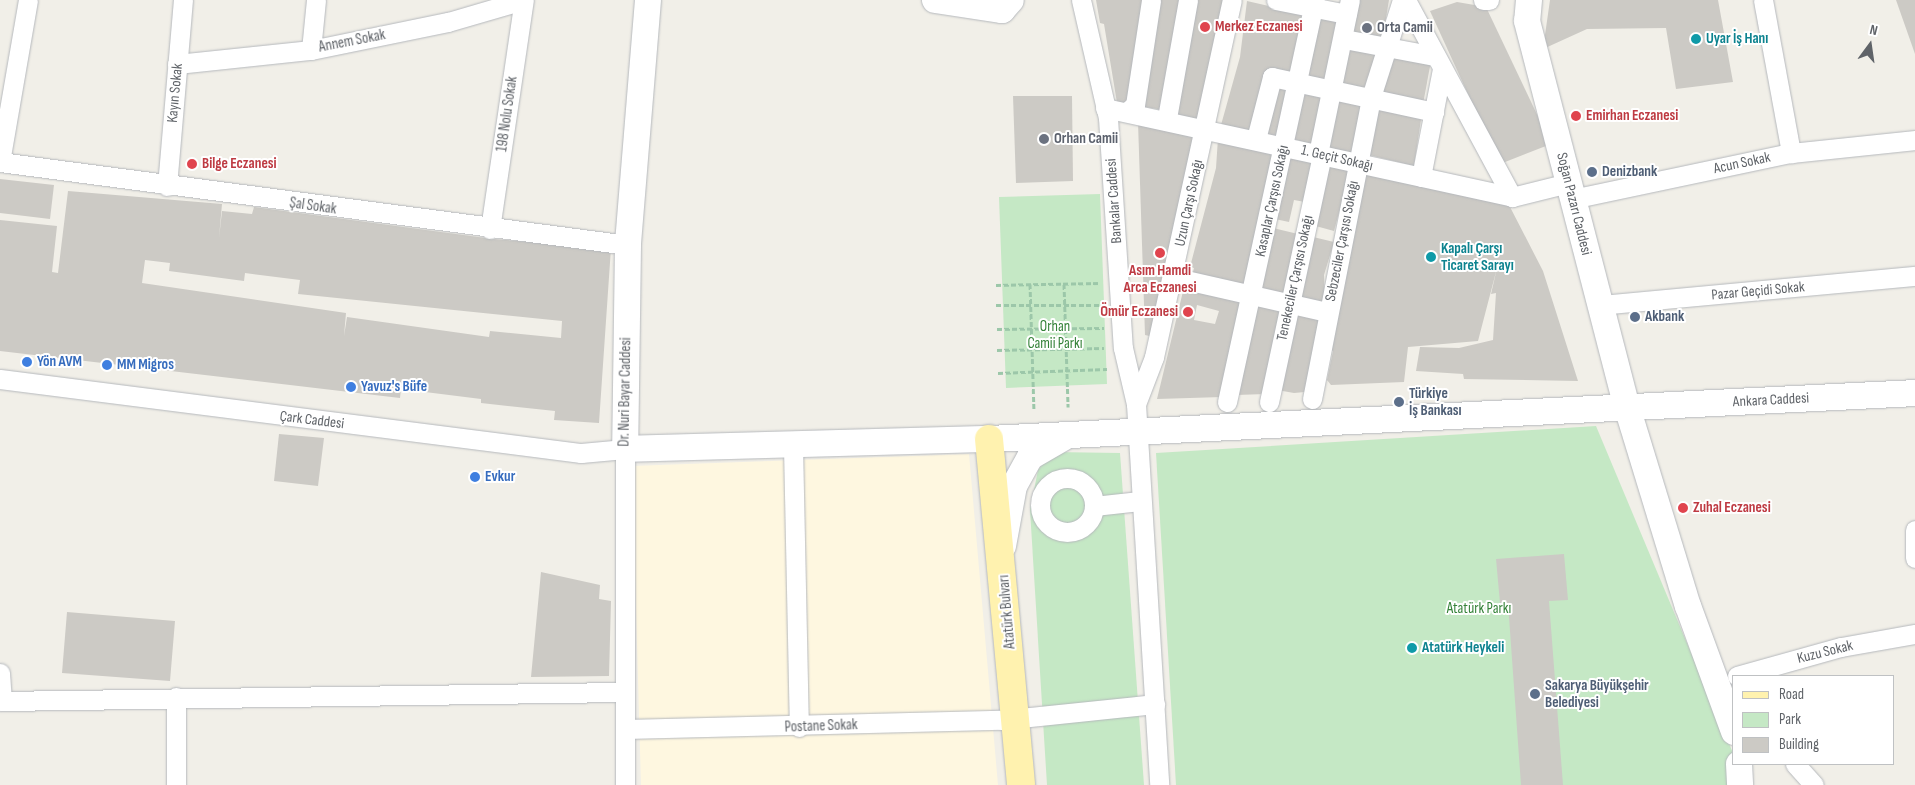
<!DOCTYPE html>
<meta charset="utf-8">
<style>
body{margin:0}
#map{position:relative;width:1915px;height:785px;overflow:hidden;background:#f1efe8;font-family:"Sofia Sans Condensed",sans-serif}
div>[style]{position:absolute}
.commercial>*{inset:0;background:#fef7e0}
.green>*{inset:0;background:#c5e8c5}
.building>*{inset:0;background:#cccac5}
.path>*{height:3px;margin-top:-1.5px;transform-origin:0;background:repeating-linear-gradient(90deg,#9cc7a9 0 5px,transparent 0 7.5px)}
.roads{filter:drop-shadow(0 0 1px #b5b8bc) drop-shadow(0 0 1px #b5b8bc)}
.street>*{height:19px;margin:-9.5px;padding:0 9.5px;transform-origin:9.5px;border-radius:9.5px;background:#fff}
.street>.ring{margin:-9.5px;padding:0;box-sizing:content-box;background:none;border:19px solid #fff;border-radius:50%}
.secondary>*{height:26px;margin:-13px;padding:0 13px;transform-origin:13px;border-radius:13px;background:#fff}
.primary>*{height:28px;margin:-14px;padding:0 14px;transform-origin:14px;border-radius:14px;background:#fff2af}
.dots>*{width:14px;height:14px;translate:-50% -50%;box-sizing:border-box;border:2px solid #fff;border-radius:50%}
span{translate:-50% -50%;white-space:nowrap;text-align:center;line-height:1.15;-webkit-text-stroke:4px #fff;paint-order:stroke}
.health-label{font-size:15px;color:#be3a42;font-weight:700}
.left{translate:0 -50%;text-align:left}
.right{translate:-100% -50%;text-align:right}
.worship-label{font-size:15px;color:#5b616d;font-weight:700}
.culture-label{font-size:15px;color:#0d838f;font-weight:700}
.street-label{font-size:15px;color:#5f6368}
.service-label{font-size:15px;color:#4e5e75;font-weight:700}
.park-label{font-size:15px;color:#348238}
.shop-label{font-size:15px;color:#366cbe;font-weight:700}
.legend{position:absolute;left:1732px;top:675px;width:162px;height:90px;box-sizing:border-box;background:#fff;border:1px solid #bfc1c3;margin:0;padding:6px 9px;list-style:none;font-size:15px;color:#5f6368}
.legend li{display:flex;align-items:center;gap:10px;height:25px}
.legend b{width:25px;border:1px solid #bfc1c3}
.north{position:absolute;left:1845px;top:20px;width:50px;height:50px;-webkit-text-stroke:4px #fff;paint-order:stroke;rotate:14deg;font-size:14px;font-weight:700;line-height:20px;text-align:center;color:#5f6368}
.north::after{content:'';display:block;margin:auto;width:18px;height:22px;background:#5f6368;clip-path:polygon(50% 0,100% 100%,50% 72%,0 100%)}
</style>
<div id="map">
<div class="commercial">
<i style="clip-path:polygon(969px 454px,998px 785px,641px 785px,632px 466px)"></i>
</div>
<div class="green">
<i style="clip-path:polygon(1100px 194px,1107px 384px,1006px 388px,999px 197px)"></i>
<i style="clip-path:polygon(1596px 426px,1733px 753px,1729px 785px,1176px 785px,1156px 453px)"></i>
<i style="clip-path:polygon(1053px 452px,1120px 453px,1144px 785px,1047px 785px,1030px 510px,1038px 470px)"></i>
</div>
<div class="building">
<i style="clip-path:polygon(1096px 0,1144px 0,1131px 105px,1117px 103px,1104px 24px,1100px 23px)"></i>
<i style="clip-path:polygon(1157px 0,1182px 0,1164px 110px,1138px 106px)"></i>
<i style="clip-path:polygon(1193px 0,1224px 0,1200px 120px,1175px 115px)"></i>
<i style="clip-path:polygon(1356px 0,1389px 0,1382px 42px,1350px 37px)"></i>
<i style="clip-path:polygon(1550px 0,1718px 0,1733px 82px,1676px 89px,1666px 28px,1587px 29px,1543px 49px)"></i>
<i style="clip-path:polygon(1896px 0,1915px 0,1915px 54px)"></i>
<i style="clip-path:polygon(1247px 1px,1309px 15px,1295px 78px,1272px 72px,1252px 133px,1221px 125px,1240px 57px)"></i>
<i style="clip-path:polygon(1457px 2px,1486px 7px,1551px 144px,1500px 164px,1430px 11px)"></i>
<i style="clip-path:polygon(1318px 16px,1341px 22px,1330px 85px,1305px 79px)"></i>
<i style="clip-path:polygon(1347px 48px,1375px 55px,1366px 93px,1340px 85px)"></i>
<i style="clip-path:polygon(1385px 54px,1431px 61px,1423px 104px,1377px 94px)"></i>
<i style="clip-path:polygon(1274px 82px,1293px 88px,1282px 138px,1262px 133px)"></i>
<i style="clip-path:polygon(1301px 84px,1326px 94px,1315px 145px,1293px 139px)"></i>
<i style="clip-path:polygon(1336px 92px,1367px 100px,1351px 153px,1327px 147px)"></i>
<i style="clip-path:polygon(1013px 96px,1072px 96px,1073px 181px,1016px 183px)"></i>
<i style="clip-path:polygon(1376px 103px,1422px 113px,1414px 166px,1365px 154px)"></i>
<i style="clip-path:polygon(1138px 122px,1196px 134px,1154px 337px,1145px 335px)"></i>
<i style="clip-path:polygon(1218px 138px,1277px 152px,1248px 290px,1192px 277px,1194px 268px,1190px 267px,1216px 168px)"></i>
<i style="clip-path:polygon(1291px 154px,1314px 160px,1305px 202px,1294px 200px,1289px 222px,1275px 219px)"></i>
<i style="clip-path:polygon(1323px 161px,1351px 168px,1334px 231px,1312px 225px)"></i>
<i style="clip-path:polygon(1362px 168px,1509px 205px,1543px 271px,1578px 381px,1464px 379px,1463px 374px,1416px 371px,1420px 347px,1459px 348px,1493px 340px,1496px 293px,1491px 294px,1497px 268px,1478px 341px,1408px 347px,1404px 382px,1331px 385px,1327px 380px,1333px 351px,1328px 349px)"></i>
<i style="clip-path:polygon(0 179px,54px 185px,50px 219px,0 213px)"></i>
<i style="clip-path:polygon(evenodd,68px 191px,222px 204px,219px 238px,222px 211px,252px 214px,254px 207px,493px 239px,611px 248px,599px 423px,554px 420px,555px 411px,481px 403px,481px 399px,401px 389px,400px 398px,0 351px,0 220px,57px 226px,52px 272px,58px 273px,68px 191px,145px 260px,170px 263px,169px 271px,244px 281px,245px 273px,300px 280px,298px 294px,562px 321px,561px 338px,490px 331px,489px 337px,347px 317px,344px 336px,346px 313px,142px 283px,145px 260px)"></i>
<i style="clip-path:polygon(1273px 228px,1298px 234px,1285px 299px,1257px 292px)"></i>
<i style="clip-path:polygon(1309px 236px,1334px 242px,1324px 275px,1325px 308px,1305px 303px,1294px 286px)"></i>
<i style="clip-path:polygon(evenodd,1185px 283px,1245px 298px,1222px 397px,1157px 399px,1185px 283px,1197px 305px,1219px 311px,1215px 324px,1194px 320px,1197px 305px)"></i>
<i style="clip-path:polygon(1256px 299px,1284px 305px,1266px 394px,1236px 395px)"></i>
<i style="clip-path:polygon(1294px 307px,1320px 313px,1305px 392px,1294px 393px,1277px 390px)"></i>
<i style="clip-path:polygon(279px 434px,324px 438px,318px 486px,274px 481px)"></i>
<i style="clip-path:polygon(1564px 554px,1568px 600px,1549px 601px,1563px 785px,1521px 785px,1508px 603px,1500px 603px,1496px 559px)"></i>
<i style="clip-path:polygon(541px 572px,600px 585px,599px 599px,611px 601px,609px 676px,531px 677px)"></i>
<i style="clip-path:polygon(67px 612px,175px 621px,170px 681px,62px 673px)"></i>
</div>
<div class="path">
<i style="left:1030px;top:284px;width:125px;rotate:88.2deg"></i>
<i style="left:1064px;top:284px;width:123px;rotate:88.1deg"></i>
<i style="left:996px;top:285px;width:105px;rotate:-1.1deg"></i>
<i style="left:996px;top:305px;width:105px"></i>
<i style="left:997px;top:329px;width:107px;rotate:-0.5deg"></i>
<i style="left:997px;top:350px;width:107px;rotate:-1.1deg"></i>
<i style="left:998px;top:373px;width:109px;rotate:-2.1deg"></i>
</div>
<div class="roads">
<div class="street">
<i style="left:1081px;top:0;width:121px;rotate:77.1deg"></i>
<i style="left:1108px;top:118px;width:230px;rotate:86.3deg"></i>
<i style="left:1123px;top:348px;width:57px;rotate:76.9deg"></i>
<i style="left:1136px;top:404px;width:382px;rotate:86.5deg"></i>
<i style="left:1276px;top:0;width:72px;rotate:11.2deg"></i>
<i style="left:1406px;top:0;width:224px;rotate:61.7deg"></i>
<i style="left:1483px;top:0;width:6px"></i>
<i style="left:1763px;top:0;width:156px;rotate:79.6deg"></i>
<i style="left:1344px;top:39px;width:93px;rotate:10.6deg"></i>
<i style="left:311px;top:50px;width:50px;rotate:-84.3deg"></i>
<i style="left:177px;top:64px;width:135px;rotate:-6deg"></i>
<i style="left:311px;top:50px;width:140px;rotate:-11.6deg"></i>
<i style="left:448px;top:22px;width:78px;rotate:-16.3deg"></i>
<i style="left:1105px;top:108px;width:417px;rotate:12.3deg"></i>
<i style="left:1512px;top:197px;width:58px;rotate:-14deg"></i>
<i style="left:1129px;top:110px;width:8px;rotate:-40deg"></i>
<i style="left:1135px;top:105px;width:106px;rotate:-81.3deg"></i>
<i style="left:1167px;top:118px;width:120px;rotate:-79.9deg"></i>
<i style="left:1256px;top:139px;width:64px;rotate:-75.5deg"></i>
<i style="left:1272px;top:77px;width:166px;rotate:12.2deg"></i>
<i style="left:1318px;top:154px;width:157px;rotate:-78.3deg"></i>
<i style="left:0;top:162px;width:633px;rotate:7.53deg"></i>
<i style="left:0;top:162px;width:164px;rotate:-80.2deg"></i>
<i style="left:1421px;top:177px;width:110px;rotate:-79deg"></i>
<i style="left:167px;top:186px;width:187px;rotate:-85.1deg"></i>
<i style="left:1572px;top:199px;width:224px;rotate:-11.9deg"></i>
<i style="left:1791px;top:153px;width:125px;rotate:-6deg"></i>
<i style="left:490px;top:229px;width:232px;rotate:-81.6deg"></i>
<i style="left:1173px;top:277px;width:154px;rotate:12.8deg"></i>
<i style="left:1600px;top:305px;width:316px;rotate:-5.3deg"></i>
<i style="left:0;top:379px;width:586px;rotate:7.26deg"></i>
<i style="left:581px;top:453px;width:44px;rotate:-5.2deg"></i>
<i style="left:625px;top:449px;width:336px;rotate:90deg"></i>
<i style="left:1312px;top:399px;width:308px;rotate:-78.9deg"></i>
<i style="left:1371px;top:97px;width:102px;rotate:-72.3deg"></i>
<i style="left:1227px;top:402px;width:412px;rotate:-77.7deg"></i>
<i style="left:1269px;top:402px;width:253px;rotate:-77.9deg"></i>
<i style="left:1136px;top:404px;width:50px;rotate:-69deg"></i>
<i style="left:1154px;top:357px;width:365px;rotate:-77.7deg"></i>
<i style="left:793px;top:446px;width:281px;rotate:88.8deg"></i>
<i class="ring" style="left:1040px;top:478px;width:35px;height:35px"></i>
<i style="left:1094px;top:506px;width:46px;rotate:-6.2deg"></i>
<i style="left:1915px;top:530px;width:28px;rotate:90deg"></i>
<i style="left:0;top:673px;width:28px;rotate:86deg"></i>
<i style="left:1737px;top:676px;width:108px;rotate:-15.6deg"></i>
<i style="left:1841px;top:647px;width:75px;rotate:-10deg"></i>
<i style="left:0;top:701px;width:623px;rotate:-0.83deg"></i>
<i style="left:625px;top:729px;width:376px;rotate:-1.4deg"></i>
<i style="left:1001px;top:720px;width:155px;rotate:-5.9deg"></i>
<i style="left:1795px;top:764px;width:28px;rotate:48deg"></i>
<i style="left:176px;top:785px;width:88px;rotate:-90deg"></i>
</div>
<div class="secondary">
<i style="left:648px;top:0;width:246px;rotate:94.7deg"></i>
<i style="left:628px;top:245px;width:204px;rotate:90.8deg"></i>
<i style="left:625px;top:449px;width:364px;rotate:-1.6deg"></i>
<i style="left:989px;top:439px;width:927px;rotate:-2.84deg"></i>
<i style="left:935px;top:0;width:68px;rotate:8.5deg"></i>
<i style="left:1002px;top:10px;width:13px;rotate:-48deg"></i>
<i style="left:1529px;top:0;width:21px;rotate:95deg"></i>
<i style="left:1527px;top:21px;width:399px;rotate:75.5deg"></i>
<i style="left:1627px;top:407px;width:208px;rotate:73deg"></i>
<i style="left:1688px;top:606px;width:134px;rotate:69.9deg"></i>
<i style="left:1003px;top:546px;width:61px;rotate:-79.6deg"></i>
<i style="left:1014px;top:486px;width:33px;rotate:-61deg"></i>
<i style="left:1030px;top:457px;width:39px;rotate:-30deg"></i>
<i style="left:1739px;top:764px;width:21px;rotate:87deg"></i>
</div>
<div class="primary">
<i style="left:989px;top:439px;width:347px;rotate:84.7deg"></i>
</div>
</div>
<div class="dots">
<i style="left:1205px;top:27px;background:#e0444e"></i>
<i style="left:1367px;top:28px;background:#6b7280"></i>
<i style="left:1696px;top:39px;background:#0f9aa8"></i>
<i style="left:1576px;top:116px;background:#e0444e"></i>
<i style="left:1044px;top:139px;background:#6b7280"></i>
<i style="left:192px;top:164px;background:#e0444e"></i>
<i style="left:1592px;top:172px;background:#5c6f8a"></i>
<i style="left:1160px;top:253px;background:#e0444e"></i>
<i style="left:1431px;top:257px;background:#0f9aa8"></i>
<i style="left:1188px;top:312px;background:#e0444e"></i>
<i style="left:1635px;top:317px;background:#5c6f8a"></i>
<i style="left:27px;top:362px;background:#3f7fe0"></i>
<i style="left:107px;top:365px;background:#3f7fe0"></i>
<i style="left:351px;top:387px;background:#3f7fe0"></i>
<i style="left:1399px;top:402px;background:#5c6f8a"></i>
<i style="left:475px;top:477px;background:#3f7fe0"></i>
<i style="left:1683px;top:508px;background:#e0444e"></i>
<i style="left:1412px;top:648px;background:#0f9aa8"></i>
<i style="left:1535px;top:694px;background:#5c6f8a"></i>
</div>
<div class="health-label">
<span class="left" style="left:1215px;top:27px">Merkez Eczanesi</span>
<span class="left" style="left:1586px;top:116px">Emirhan Eczanesi</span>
<span class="left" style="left:202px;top:164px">Bilge Eczanesi</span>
<span style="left:1160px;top:279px">Asım Hamdi<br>Arca Eczanesi</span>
<span class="right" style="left:1178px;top:312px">Ömür Eczanesi</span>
<span class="left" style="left:1693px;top:508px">Zuhal Eczanesi</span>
</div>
<div class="worship-label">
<span class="left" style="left:1377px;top:28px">Orta Camii</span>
<span class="left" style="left:1054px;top:139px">Orhan Camii</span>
</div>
<div class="culture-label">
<span class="left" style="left:1706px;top:39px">Uyar İş Hanı</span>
<span class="left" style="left:1441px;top:257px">Kapalı Çarşı<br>Ticaret Sarayı</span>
<span class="left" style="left:1422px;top:648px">Atatürk Heykeli</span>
</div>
<div class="street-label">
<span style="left:352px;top:41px;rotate:-11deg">Annem Sokak</span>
<span style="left:175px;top:93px;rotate:-85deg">Kayın Sokak</span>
<span style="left:507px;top:114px;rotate:-82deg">198 Nolu Sokak</span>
<span style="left:1337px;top:158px;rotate:13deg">1. Geçit Sokağı</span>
<span style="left:1742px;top:163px;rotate:-12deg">Acun Sokak</span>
<span style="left:1114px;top:201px;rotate:-94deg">Bankalar Caddesi</span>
<span style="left:1272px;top:201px;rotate:-78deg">Kasaplar Çarşısı Sokağı</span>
<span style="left:1189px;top:203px;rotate:-78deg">Uzun Çarşı Sokağı</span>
<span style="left:1574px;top:204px;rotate:76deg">Soğan Pazarı Caddesi</span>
<span style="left:313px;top:206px;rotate:8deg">Şal Sokak</span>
<span style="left:1342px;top:241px;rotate:-79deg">Sebzeciler Çarşısı Sokağı</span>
<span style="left:1295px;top:278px;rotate:-78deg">Tenekeciler Çarşısı Sokağı</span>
<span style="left:1758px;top:291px;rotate:-5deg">Pazar Geçidi Sokak</span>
<span style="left:625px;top:392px;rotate:-89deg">Dr. Nuri Bayar Caddesi</span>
<span style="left:1771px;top:400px;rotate:-3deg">Ankara Caddesi</span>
<span style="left:312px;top:420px;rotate:7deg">Çark Caddesi</span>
<span style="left:1007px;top:612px;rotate:-95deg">Atatürk Bulvarı</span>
<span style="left:1825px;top:652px;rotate:-14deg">Kuzu Sokak</span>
<span style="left:821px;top:726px;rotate:-2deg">Postane Sokak</span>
</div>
<div class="service-label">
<span class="left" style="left:1602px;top:172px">Denizbank</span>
<span class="left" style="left:1645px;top:317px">Akbank</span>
<span class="left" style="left:1409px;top:402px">Türkiye<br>İş Bankası</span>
<span class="left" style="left:1545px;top:694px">Sakarya Büyükşehir<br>Belediyesi</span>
</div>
<div class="park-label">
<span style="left:1055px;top:335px">Orhan<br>Camii Parkı</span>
<span style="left:1479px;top:609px">Atatürk Parkı</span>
</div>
<div class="shop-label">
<span class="left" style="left:37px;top:362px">Yön AVM</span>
<span class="left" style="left:117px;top:365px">MM Migros</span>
<span class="left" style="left:361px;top:387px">Yavuz's Büfe</span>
<span class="left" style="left:485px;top:477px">Evkur</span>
</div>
<ul class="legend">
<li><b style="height:6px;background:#fff2af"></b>Road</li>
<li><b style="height:14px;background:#c5e8c5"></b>Park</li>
<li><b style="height:14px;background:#cccac5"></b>Building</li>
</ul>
<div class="north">N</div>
</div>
